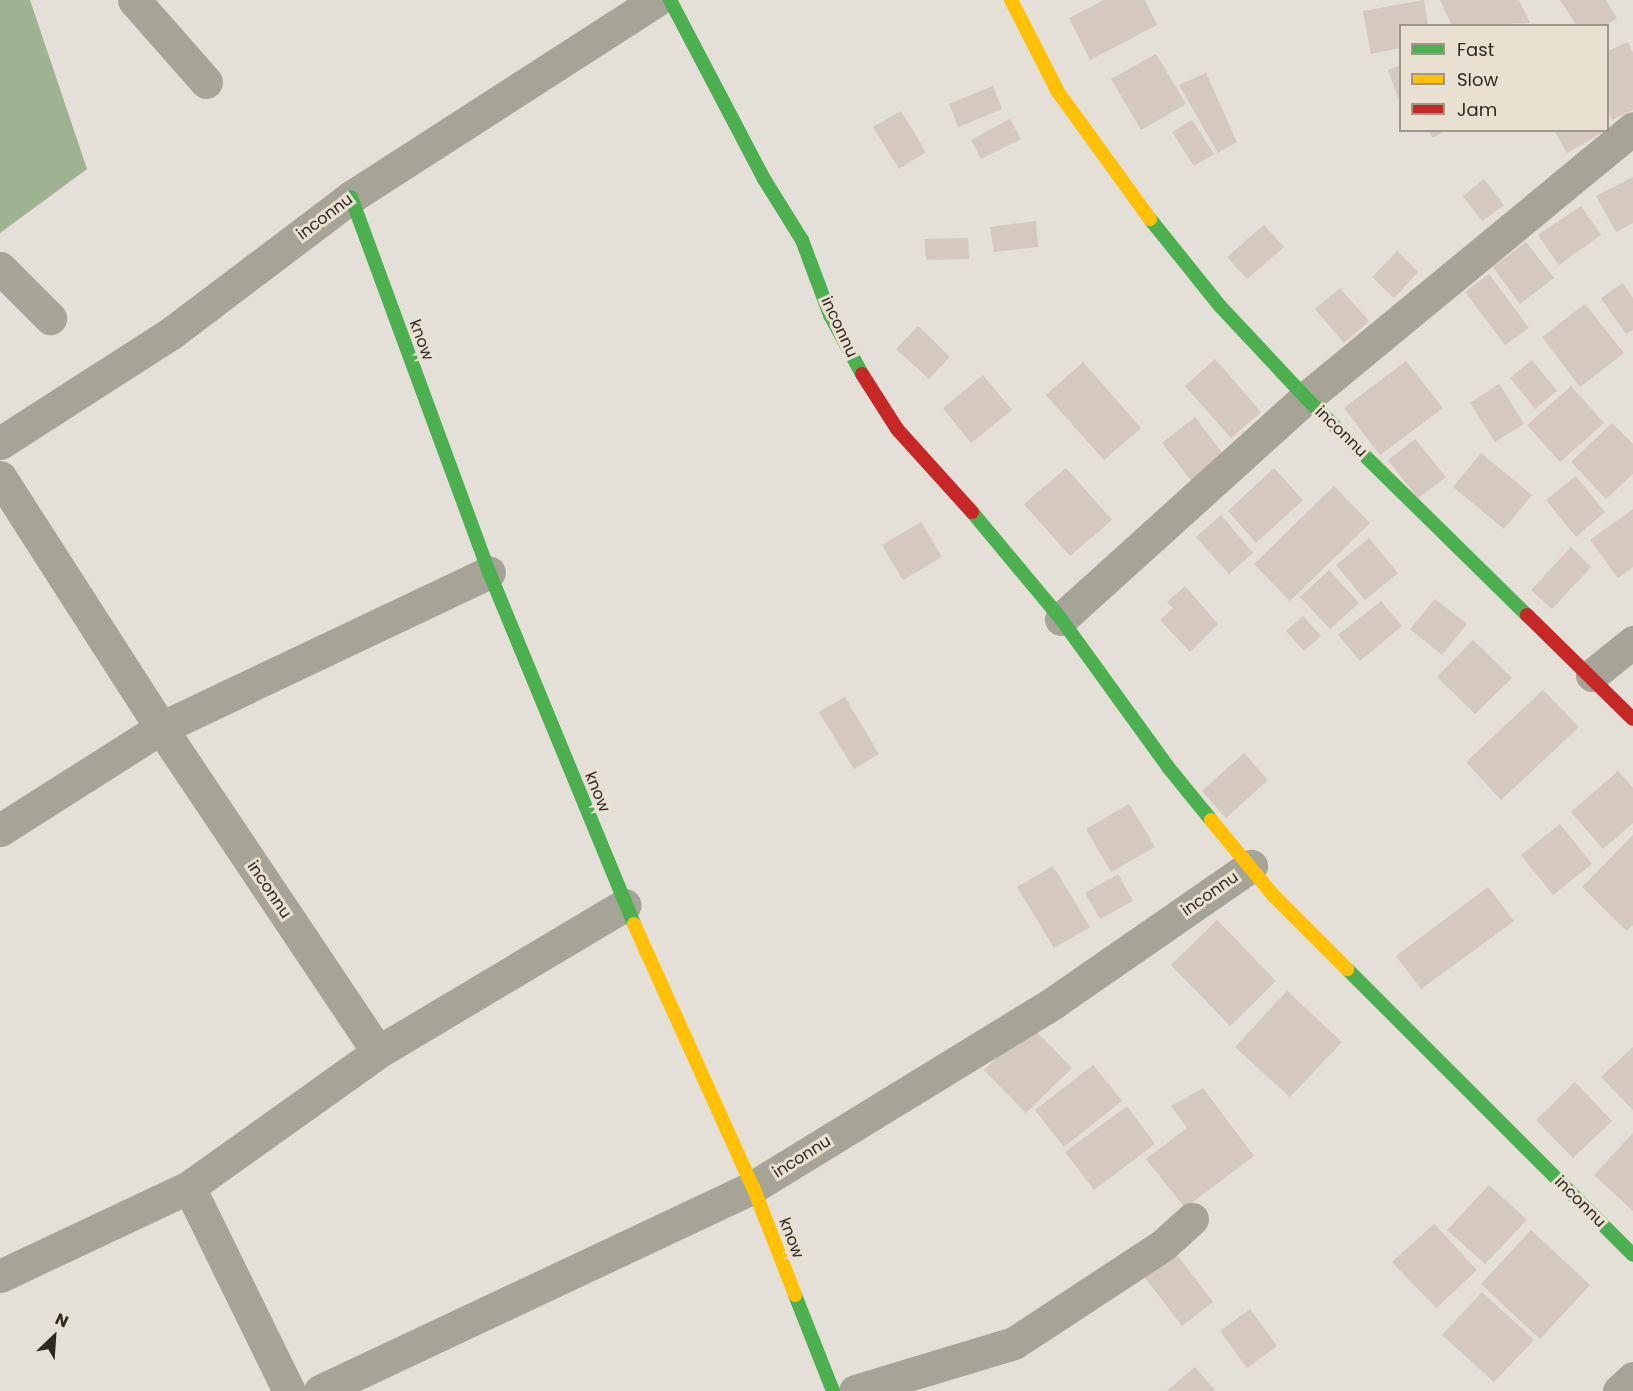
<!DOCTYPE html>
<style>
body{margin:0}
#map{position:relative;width:1633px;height:1391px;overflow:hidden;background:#e4dfd7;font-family:Poppins,sans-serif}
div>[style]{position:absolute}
.water>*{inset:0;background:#9fb292}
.building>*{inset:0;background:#d4c8bf}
.street>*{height:33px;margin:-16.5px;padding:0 16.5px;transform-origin:16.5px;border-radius:16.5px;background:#a5a497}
.fast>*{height:14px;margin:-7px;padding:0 7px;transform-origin:7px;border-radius:7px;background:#4caf50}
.slow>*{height:14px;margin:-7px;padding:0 7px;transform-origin:7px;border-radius:7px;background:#ffc107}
.jam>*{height:14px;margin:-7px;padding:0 7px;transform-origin:7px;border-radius:7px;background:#c62828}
span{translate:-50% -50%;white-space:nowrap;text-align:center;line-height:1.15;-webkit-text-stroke:6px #eae0d1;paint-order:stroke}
.street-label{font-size:16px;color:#2d2a24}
.legend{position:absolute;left:1399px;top:24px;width:210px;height:108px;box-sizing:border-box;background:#eae0d1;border:2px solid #9e978c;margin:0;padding:8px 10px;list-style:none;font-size:18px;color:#2d2a24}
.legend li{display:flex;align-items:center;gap:12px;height:30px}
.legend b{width:30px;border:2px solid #9e978c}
.north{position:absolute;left:24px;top:1307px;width:60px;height:60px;-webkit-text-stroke:4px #eae0d1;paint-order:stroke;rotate:25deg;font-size:16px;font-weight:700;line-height:24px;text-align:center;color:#2d2a24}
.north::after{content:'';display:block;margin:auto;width:21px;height:27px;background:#2d2a24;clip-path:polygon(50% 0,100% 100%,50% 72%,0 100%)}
</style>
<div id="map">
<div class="water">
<i style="clip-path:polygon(0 0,30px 0,87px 169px,0 233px)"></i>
</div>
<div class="building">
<i style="clip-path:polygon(1104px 0,1145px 0,1157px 25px,1090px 60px,1069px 18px)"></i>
<i style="clip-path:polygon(1424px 0,1428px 26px,1400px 26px,1400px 48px,1371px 54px,1363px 11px)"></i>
<i style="clip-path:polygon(1440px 0,1519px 0,1530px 23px,1452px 26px)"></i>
<i style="clip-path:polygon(1560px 0,1606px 0,1617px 18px,1605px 26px,1577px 26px)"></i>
<i style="clip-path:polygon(1628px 42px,1633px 53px,1633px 110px,1612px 120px,1608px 110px,1608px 51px)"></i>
<i style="clip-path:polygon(1156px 54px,1186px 104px,1141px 130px,1111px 79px)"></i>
<i style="clip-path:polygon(1400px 65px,1400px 103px,1388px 70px)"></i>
<i style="clip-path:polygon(1206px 73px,1237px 142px,1218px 153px,1179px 85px)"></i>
<i style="clip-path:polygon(993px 86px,1002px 109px,958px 127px,949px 104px)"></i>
<i style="clip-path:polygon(901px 111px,926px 152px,899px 169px,873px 127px)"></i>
<i style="clip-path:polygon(1010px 119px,1021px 139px,981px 159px,971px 140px)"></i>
<i style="clip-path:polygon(1192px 120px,1214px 154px,1194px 166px,1172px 132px)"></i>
<i style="clip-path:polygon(1428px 130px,1445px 130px,1433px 138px)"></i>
<i style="clip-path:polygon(1554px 130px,1607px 130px,1567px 153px)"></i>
<i style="clip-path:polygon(1633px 177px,1633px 223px,1616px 232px,1596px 196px)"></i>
<i style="clip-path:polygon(1484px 179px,1504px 205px,1482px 221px,1463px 196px)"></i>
<i style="clip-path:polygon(1581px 206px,1601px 235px,1559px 265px,1538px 235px)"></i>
<i style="clip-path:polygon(1036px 221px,1038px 247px,994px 252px,990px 227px)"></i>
<i style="clip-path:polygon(1264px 225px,1284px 247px,1247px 279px,1227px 257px)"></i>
<i style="clip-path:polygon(968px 238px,969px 259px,926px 260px,925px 239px)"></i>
<i style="clip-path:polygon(1526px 242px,1554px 278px,1520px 304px,1493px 267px)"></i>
<i style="clip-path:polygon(1397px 251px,1418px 272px,1394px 298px,1372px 277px)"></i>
<i style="clip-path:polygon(1489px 274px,1529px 328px,1505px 345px,1465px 292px)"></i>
<i style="clip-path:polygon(1623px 283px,1633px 298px,1633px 330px,1626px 334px,1601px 298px)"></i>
<i style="clip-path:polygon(1340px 288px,1369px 321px,1344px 343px,1315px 309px)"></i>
<i style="clip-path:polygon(1585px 304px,1624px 353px,1580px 387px,1542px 337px)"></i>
<i style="clip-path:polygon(918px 326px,950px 357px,929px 379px,896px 349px)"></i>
<i style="clip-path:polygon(1215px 359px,1261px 412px,1231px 438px,1185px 386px)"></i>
<i style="clip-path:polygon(1532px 360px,1557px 391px,1535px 409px,1510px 378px)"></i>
<i style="clip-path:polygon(1406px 361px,1443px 408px,1380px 455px,1344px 408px)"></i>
<i style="clip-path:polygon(1083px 362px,1141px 428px,1104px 460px,1046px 395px)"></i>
<i style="clip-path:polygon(983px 375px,1012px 410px,971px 443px,943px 408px)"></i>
<i style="clip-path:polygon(1499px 384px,1524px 424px,1495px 442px,1470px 403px)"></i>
<i style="clip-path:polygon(1571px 386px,1604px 423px,1560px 462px,1527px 425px)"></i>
<i style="clip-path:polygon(1195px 417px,1226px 458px,1193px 483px,1162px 443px)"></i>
<i style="clip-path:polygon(1612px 423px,1633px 444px,1633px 474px,1606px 499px,1571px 462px)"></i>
<i style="clip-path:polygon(1415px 439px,1446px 477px,1418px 498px,1388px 460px)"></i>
<i style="clip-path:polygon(1481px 453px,1532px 495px,1504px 529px,1453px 487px)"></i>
<i style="clip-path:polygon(1066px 468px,1112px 520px,1070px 556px,1024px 504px)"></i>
<i style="clip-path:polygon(1274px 468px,1303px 500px,1256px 543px,1228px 511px)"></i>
<i style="clip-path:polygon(1576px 476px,1605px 512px,1576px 537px,1546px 500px)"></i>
<i style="clip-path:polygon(1334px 486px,1370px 523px,1290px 601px,1254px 564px)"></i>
<i style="clip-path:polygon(1633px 509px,1633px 567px,1618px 578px,1590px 540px)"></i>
<i style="clip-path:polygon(1221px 515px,1253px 553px,1229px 574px,1196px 537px)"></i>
<i style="clip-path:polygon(921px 522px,942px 557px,903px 580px,882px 545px)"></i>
<i style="clip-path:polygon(1369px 538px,1398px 573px,1365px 600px,1336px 565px)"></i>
<i style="clip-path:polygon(1571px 547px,1591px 567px,1552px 609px,1531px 590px)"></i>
<i style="clip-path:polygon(1329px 570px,1359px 603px,1330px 629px,1300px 597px)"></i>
<i style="clip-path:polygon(1185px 586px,1218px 624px,1190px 652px,1160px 620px,1173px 608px,1167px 602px)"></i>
<i style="clip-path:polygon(1435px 599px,1467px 624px,1442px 655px,1410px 629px)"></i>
<i style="clip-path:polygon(1381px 601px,1402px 626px,1360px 661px,1338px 635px)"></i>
<i style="clip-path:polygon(1303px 616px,1321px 636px,1304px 651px,1286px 631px)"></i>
<i style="clip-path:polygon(1473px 640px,1512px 678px,1475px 714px,1437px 677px)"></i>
<i style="clip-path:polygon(1543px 690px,1579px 727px,1501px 800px,1466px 762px)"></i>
<i style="clip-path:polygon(845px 697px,879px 754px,854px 769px,819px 712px)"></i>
<i style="clip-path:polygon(1244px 753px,1268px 780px,1226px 818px,1202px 791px)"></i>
<i style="clip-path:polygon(1618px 771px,1633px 788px,1633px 823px,1603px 849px,1571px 812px)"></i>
<i style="clip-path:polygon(1129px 804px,1155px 847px,1111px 872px,1086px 829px)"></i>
<i style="clip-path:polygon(1560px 824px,1592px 864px,1553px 895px,1521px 855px)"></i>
<i style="clip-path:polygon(1633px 835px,1633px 925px,1627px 931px,1582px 887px)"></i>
<i style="clip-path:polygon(1053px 866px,1090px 927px,1054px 948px,1017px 887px)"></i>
<i style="clip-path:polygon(1118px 874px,1133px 901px,1100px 919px,1085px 893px)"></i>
<i style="clip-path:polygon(1488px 887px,1514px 921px,1421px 989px,1396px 956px)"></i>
<i style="clip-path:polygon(1217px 920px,1276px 981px,1230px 1026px,1171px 965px)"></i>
<i style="clip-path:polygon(1287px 991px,1342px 1042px,1290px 1097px,1235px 1047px)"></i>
<i style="clip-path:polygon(1030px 1025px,1072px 1068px,1026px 1113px,984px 1070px)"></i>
<i style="clip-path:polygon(1633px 1047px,1633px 1110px,1601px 1077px)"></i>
<i style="clip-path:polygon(1093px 1065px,1122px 1101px,1064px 1147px,1035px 1110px)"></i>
<i style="clip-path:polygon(1575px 1082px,1612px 1121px,1573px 1158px,1536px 1120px)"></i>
<i style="clip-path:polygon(1203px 1088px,1254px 1156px,1185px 1208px,1146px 1159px,1187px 1128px,1171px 1106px)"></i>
<i style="clip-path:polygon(1127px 1106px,1155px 1144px,1094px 1190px,1065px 1152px)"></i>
<i style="clip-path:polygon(1633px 1133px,1633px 1211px,1594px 1175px)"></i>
<i style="clip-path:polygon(1489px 1185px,1527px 1220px,1485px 1264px,1447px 1230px)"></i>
<i style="clip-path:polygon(1434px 1224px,1477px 1270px,1436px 1308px,1392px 1262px)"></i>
<i style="clip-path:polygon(1531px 1230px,1590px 1285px,1540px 1339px,1481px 1284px)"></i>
<i style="clip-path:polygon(1174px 1251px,1213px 1302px,1182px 1326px,1143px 1275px)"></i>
<i style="clip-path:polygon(1482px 1292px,1534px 1340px,1494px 1382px,1442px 1335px)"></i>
<i style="clip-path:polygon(1250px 1309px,1277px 1346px,1247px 1368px,1220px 1331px)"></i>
<i style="clip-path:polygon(1195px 1367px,1215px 1391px,1167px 1391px)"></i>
</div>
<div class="street">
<i style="left:134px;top:0;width:109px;rotate:48.7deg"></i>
<i style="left:0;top:268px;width:71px;rotate:45deg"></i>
<i style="left:0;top:443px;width:202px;rotate:-32.7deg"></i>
<i style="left:170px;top:334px;width:227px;rotate:-37.1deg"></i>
<i style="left:351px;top:197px;width:364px;rotate:-32.8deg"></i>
<i style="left:0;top:477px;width:298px;rotate:57.3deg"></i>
<i style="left:161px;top:728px;width:363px;rotate:-25.4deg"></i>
<i style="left:1061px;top:619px;width:330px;rotate:-42.1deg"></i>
<i style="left:1306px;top:398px;width:424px;rotate:-39.5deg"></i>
<i style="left:1592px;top:675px;width:53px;rotate:-38.8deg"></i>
<i style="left:0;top:830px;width:191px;rotate:-32.4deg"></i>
<i style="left:161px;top:728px;width:390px;rotate:56.2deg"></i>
<i style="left:378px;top:1052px;width:287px;rotate:-30.8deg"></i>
<i style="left:189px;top:1187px;width:227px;rotate:63.9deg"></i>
<i style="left:0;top:1276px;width:209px;rotate:-25.2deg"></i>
<i style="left:189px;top:1187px;width:232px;rotate:-35.5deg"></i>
<i style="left:320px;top:1391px;width:479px;rotate:-25.2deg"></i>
<i style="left:753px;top:1187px;width:352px;rotate:-31.5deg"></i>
<i style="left:1053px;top:1003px;width:241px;rotate:-34.7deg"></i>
<i style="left:855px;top:1391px;width:166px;rotate:-16.8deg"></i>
<i style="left:1014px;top:1343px;width:178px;rotate:-33.3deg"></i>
<i style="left:1163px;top:1245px;width:39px;rotate:-42deg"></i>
<i style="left:1619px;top:1391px;width:19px;rotate:-43deg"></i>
</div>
<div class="fast">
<i style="left:670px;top:0;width:202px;rotate:62.3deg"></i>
<i style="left:764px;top:179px;width:72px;rotate:58.1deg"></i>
<i style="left:802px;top:240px;width:80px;rotate:69.5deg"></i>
<i style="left:830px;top:315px;width:67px;rotate:61.5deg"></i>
<i style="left:351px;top:197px;width:400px;rotate:69.8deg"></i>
<i style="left:489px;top:572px;width:381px;rotate:67.6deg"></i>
<i style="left:1150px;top:219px;width:112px;rotate:51.2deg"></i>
<i style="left:1220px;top:306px;width:126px;rotate:46.9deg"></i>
<i style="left:1306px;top:398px;width:310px;rotate:44.5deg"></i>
<i style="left:972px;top:512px;width:139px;rotate:50.2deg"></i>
<i style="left:1061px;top:619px;width:183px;rotate:54.1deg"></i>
<i style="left:1168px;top:767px;width:68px;rotate:50.9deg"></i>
<i style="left:1347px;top:969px;width:404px;rotate:45deg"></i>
<i style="left:795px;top:1295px;width:103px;rotate:68.4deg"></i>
</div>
<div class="slow">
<i style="left:1011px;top:0;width:103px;rotate:62.9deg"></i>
<i style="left:1058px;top:92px;width:157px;rotate:54.1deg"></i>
<i style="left:1211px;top:820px;width:97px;rotate:50.4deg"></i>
<i style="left:1273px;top:895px;width:105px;rotate:45deg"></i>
<i style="left:634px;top:924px;width:289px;rotate:65.7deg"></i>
<i style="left:753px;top:1187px;width:116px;rotate:68.7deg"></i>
</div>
<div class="jam">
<i style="left:862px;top:374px;width:65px;rotate:57.5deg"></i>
<i style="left:897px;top:429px;width:112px;rotate:47.9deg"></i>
<i style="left:1527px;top:615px;width:148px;rotate:44.5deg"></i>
</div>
<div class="street-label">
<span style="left:325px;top:217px;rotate:-37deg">inconnu</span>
<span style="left:839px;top:327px;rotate:65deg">inconnu</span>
<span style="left:421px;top:340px;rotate:70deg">know</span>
<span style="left:1341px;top:432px;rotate:44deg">inconnu</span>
<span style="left:597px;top:792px;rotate:68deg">know</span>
<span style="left:269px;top:890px;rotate:56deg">inconnu</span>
<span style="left:1210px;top:894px;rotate:-35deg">inconnu</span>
<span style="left:802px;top:1157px;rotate:-32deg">inconnu</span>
<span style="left:1580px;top:1202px;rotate:45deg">inconnu</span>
<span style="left:791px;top:1238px;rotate:69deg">know</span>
</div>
<ul class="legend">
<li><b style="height:8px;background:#4caf50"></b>Fast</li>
<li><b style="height:8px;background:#ffc107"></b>Slow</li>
<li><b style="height:8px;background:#c62828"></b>Jam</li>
</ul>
<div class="north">N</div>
</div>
